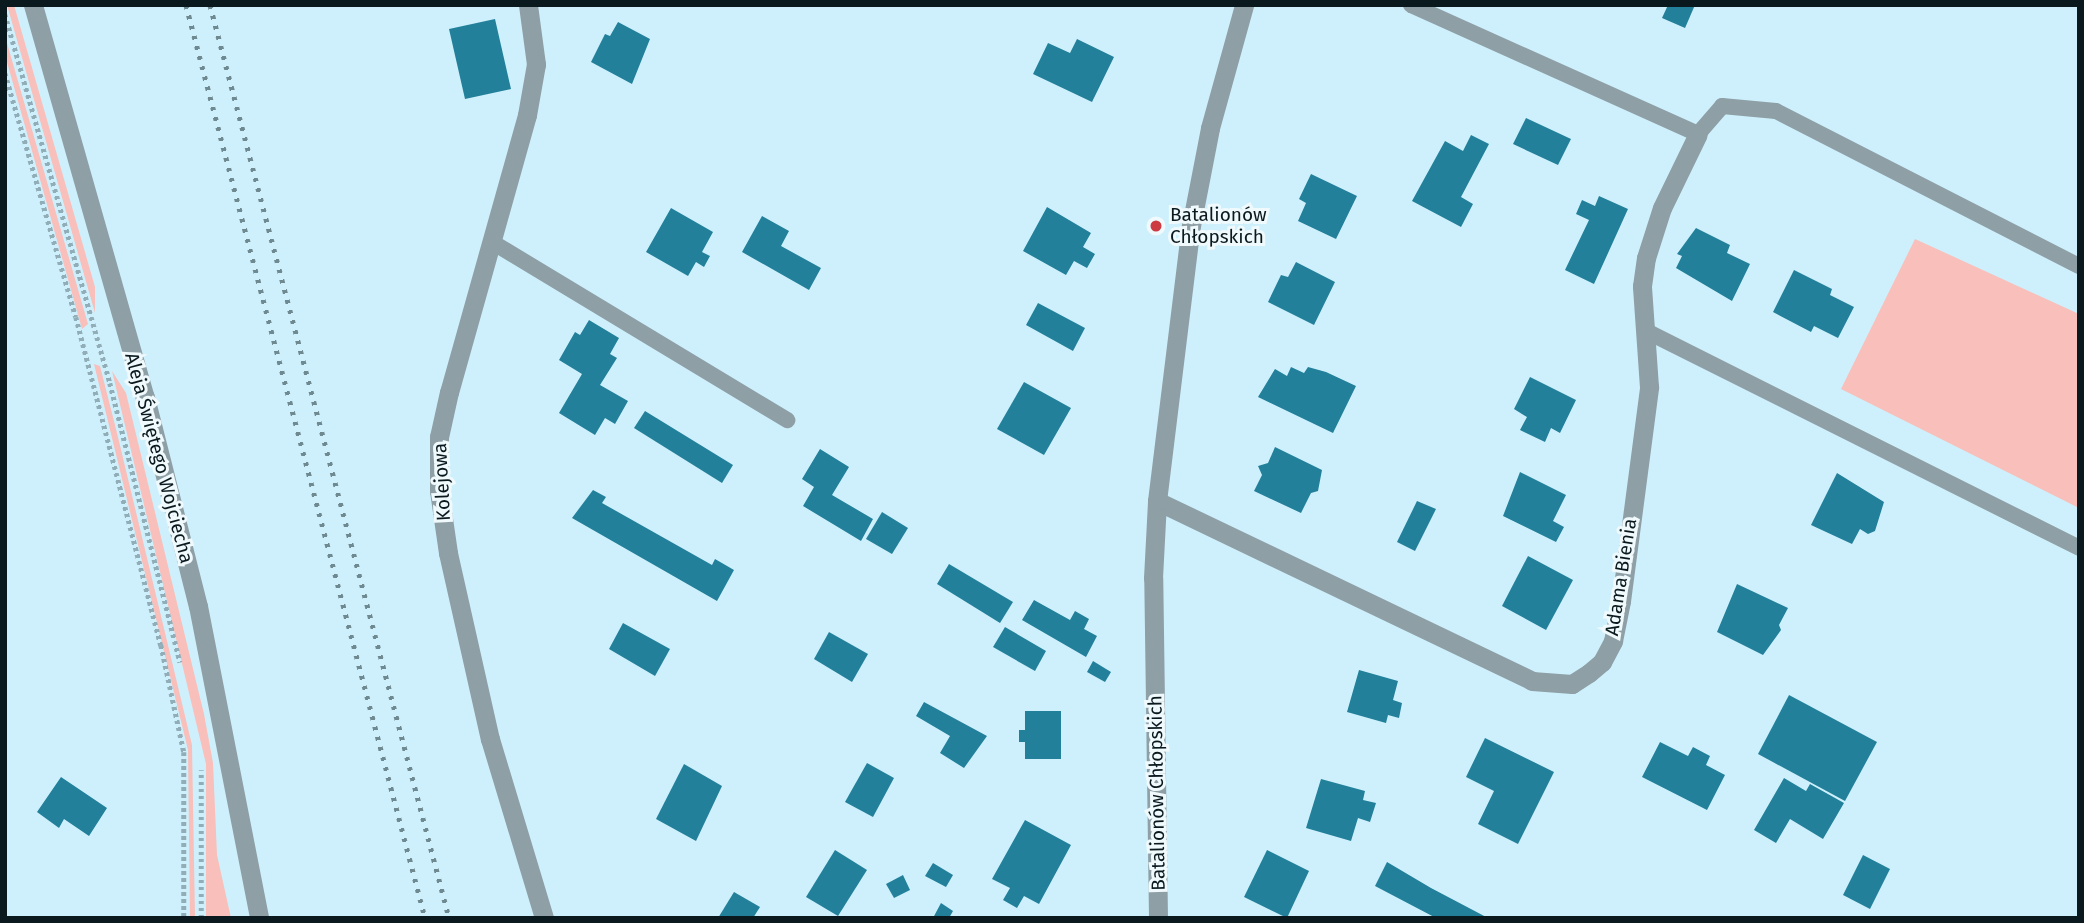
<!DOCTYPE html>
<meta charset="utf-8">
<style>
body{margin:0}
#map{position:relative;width:2084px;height:923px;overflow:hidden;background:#cef0fc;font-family:"Fira Sans",sans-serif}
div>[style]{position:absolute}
.green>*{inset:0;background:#f8bfbb}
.building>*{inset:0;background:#22809a}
.path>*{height:4.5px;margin-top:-2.25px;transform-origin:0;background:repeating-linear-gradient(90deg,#91aeb8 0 3.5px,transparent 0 7px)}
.service>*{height:16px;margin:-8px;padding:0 8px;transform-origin:8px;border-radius:8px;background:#8e9fa6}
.minor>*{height:19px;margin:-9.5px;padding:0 9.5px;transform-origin:9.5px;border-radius:9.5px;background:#8e9fa6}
.tertiary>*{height:19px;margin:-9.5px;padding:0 9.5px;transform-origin:9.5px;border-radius:9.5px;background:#8e9fa6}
.rail>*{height:5px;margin-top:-2.5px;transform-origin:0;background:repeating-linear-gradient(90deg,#6f8991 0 3.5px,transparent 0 10.5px)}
.dots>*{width:19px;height:19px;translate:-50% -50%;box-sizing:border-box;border:4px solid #f0f9fc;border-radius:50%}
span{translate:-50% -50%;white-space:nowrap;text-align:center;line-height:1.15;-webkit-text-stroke:6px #f0f9fc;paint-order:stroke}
.poi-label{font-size:19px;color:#09191e}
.left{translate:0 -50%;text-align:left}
.street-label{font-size:19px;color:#09191e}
.frame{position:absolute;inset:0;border:7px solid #09191e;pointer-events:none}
</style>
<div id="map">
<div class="green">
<i style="clip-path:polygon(7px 5px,14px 5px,95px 287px,95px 313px)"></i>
<i style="clip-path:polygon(5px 36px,88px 324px,82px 329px,5px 55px)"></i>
<i style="clip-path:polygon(1915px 239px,2079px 314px,2079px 508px,1841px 389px)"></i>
<i style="clip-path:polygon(94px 364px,100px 366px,117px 433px,192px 745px,195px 918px,190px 918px,188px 750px)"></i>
<i style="clip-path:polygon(112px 371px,126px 393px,204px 714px,213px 763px,217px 855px,231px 918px,206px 918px,206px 764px)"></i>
</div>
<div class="building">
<i style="clip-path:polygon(1668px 5px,1695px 5px,1685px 28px,1662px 18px)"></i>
<i style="clip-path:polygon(495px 19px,511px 89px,465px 99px,449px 29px)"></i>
<i style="clip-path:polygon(618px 22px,650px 39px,632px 84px,591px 62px,605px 34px,610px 36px)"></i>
<i style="clip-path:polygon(1077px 39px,1114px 57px,1092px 102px,1033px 74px,1048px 43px,1070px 53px)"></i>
<i style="clip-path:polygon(1526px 118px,1571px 139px,1558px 165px,1513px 144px)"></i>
<i style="clip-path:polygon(1471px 135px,1489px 144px,1461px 197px,1473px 204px,1461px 227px,1412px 201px,1445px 141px,1463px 151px)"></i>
<i style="clip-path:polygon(1311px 174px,1357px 196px,1336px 239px,1298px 221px,1306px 203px,1299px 199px)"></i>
<i style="clip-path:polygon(1599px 196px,1628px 209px,1594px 284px,1565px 270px,1589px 220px,1576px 214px,1582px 200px,1595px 206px)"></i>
<i style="clip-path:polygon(1047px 207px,1091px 233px,1083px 247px,1095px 254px,1087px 268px,1074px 261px,1066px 275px,1023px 251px)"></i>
<i style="clip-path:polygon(671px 208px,713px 232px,702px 252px,710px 256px,704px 267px,696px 262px,688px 276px,646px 252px)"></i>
<i style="clip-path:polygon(762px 216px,789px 231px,781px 246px,821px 268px,809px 290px,742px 252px)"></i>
<i style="clip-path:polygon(1696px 228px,1730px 245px,1727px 253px,1750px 264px,1732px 301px,1676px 268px,1682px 256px,1677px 254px)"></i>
<i style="clip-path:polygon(1296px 262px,1335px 282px,1314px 325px,1268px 302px,1281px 275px,1288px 277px)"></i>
<i style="clip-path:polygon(1794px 270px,1832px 289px,1830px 295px,1854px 307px,1838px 338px,1814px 326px,1811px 332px,1773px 312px)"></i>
<i style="clip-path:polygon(1038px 303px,1085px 328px,1073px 351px,1026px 325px)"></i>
<i style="clip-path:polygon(589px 320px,619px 338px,610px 354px,617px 358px,600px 385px,628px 401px,615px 424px,605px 418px,595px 435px,559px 413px,582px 374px,559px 360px,575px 332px,580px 335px)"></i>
<i style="clip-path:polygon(1291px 367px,1304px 373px,1308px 367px,1326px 372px,1356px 386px,1333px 433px,1258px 397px,1275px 369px,1287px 376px)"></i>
<i style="clip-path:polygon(1530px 377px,1576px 400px,1560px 433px,1551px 428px,1545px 442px,1520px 430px,1527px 417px,1514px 409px)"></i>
<i style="clip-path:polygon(1024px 382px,1071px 408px,1044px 455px,997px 429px)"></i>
<i style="clip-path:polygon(645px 411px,733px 465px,722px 483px,634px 428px)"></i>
<i style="clip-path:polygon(1275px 447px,1322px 470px,1318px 491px,1311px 493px,1301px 513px,1254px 491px,1262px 475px,1258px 466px,1268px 463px)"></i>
<i style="clip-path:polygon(820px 449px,849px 467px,832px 495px,873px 519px,861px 541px,803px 506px,814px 487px,802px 479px)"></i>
<i style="clip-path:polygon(1520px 472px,1566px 495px,1553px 521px,1564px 527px,1556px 542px,1503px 516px)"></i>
<i style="clip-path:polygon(1837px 473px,1884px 502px,1875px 531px,1868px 534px,1860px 529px,1852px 544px,1811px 525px)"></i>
<i style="clip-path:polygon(593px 490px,606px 497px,602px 503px,712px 565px,715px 559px,734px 570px,717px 601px,572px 518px)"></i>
<i style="clip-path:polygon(1417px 501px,1436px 509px,1415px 551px,1397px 542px)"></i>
<i style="clip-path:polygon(882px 512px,908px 528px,892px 554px,866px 539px)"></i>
<i style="clip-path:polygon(1528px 556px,1573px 580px,1546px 630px,1502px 606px)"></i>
<i style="clip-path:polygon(949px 564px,1013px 602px,1000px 623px,937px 584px)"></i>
<i style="clip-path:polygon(1737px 584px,1788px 608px,1779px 625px,1781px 630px,1763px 655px,1717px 632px)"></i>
<i style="clip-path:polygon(1034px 600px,1070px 620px,1075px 611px,1089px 619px,1084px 629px,1097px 636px,1086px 657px,1022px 620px)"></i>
<i style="clip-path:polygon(623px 623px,670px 649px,655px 676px,609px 649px)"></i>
<i style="clip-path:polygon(1005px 627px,1046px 651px,1035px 671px,993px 647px)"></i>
<i style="clip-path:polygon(829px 632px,868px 654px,852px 682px,814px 659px)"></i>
<i style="clip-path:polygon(1093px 661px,1111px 672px,1105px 682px,1087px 672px)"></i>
<i style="clip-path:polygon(1359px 670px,1398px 681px,1393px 700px,1402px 703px,1399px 718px,1388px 715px,1386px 723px,1347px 712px)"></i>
<i style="clip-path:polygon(1789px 695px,1877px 742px,1845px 801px,1758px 754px)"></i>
<i style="clip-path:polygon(924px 702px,987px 736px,964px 768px,940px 753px,950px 736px,916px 716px)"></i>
<i style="clip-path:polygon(1025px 711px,1061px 711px,1061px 759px,1025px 759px,1025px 742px,1019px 742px,1019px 730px,1025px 730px)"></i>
<i style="clip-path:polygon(1485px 738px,1554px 772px,1518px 844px,1478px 824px,1494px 791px,1466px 777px)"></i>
<i style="clip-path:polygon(1660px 742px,1688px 756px,1693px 747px,1710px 756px,1706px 765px,1725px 775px,1707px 810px,1642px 777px)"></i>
<i style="clip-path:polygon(867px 763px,894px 778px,873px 817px,845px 802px)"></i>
<i style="clip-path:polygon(684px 764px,722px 786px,696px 841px,656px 819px)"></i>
<i style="clip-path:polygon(61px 777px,107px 808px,89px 836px,64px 819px,59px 828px,37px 812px)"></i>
<i style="clip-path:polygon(1784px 778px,1806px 791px,1810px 784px,1844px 803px,1823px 839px,1790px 819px,1776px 843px,1754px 830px)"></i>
<i style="clip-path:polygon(1321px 779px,1365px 791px,1363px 800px,1376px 803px,1370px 822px,1358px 818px,1351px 841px,1306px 828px)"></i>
<i style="clip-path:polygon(1025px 820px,1071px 845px,1039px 904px,1024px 896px,1017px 908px,1003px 900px,1010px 888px,992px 879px)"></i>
<i style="clip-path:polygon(835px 850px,867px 870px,838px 916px,806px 897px)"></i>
<i style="clip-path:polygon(1267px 850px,1309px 871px,1287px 918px,1244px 897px)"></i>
<i style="clip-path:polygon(1863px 855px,1890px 869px,1870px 909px,1843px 895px)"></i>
<i style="clip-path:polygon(1387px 862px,1431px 888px,1488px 918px,1436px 918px,1375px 886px)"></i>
<i style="clip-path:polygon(933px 863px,953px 875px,946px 887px,925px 876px)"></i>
<i style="clip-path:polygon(903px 875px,910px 890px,894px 898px,886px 884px)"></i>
<i style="clip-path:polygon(734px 892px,760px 907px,753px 918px,718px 918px)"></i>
<i style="clip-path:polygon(941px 903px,953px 911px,949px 918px,933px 918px)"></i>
</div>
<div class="path">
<i style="left:5px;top:14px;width:384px;rotate:74.1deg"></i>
<i style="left:110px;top:383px;width:288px;rotate:75.9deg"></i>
<i style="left:5px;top:73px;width:254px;rotate:73.8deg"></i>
<i style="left:76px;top:317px;width:339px;rotate:75.5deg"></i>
<i style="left:161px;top:645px;width:109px;rotate:77.9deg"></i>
<i style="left:184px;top:752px;width:166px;rotate:90deg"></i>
<i style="left:201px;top:918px;width:148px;rotate:-90deg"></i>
</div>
<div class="service">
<i style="left:1411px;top:5px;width:315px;rotate:24.2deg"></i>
<i style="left:1698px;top:134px;width:37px;rotate:-49deg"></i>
<i style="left:1722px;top:106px;width:54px;rotate:5.3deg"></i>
<i style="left:1776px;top:111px;width:340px;rotate:27.1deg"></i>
<i style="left:492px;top:242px;width:345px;rotate:31.1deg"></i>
<i style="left:1646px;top:331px;width:484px;rotate:26.6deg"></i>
</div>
<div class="minor">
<i style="left:528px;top:5px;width:60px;rotate:82.3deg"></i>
<i style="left:536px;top:64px;width:52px;rotate:100deg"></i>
<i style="left:527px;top:115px;width:288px;rotate:105.7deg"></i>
<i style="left:449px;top:392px;width:46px;rotate:102.5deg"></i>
<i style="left:439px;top:437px;width:54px;rotate:90deg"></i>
<i style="left:439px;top:491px;width:63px;rotate:81.7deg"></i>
<i style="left:448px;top:553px;width:191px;rotate:77.3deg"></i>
<i style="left:490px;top:739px;width:187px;rotate:73.2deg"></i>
<i style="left:1157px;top:501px;width:416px;rotate:25.6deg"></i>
<i style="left:1532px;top:681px;width:40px;rotate:4.3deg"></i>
<i style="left:1572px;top:684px;width:20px;rotate:-33deg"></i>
<i style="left:1589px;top:673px;width:17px;rotate:-40deg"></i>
<i style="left:1602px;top:662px;width:24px;rotate:-62deg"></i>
<i style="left:1613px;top:641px;width:41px;rotate:-78.7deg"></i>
<i style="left:1621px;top:601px;width:216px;rotate:-82.5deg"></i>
<i style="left:1649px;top:387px;width:101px;rotate:-94deg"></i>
<i style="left:1642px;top:286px;width:28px;rotate:-82deg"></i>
<i style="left:1646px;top:258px;width:52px;rotate:-72.3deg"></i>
<i style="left:1662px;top:208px;width:82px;rotate:-64.1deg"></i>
</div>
<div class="tertiary">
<i style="left:33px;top:5px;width:408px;rotate:74.1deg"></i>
<i style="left:145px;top:397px;width:216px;rotate:75.8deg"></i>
<i style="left:198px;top:606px;width:318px;rotate:78.9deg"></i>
<i style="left:1158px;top:918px;width:340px;rotate:-90.8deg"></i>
<i style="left:1153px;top:578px;width:77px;rotate:-87deg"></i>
<i style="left:1157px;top:501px;width:277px;rotate:-83deg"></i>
<i style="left:1191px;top:226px;width:100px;rotate:-79deg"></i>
<i style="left:1210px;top:128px;width:128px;rotate:-74.5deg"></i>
</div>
<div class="rail">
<i style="left:186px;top:5px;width:944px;rotate:75.33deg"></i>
<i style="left:210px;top:5px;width:944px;rotate:75.33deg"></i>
</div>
<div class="dots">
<i style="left:1156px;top:226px;background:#cb3b41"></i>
</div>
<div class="poi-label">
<span class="left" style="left:1170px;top:226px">Batalionów<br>Chłopskich</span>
</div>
<div class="street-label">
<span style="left:159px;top:458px;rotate:75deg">Aleja Świętego Wojciecha</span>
<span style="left:442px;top:482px;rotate:-93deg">Kolejowa</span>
<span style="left:1621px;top:577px;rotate:-81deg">Adama Bienia</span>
<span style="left:1157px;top:793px;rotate:-91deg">Batalionów Chłopskich</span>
</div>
<div class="frame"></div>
</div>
